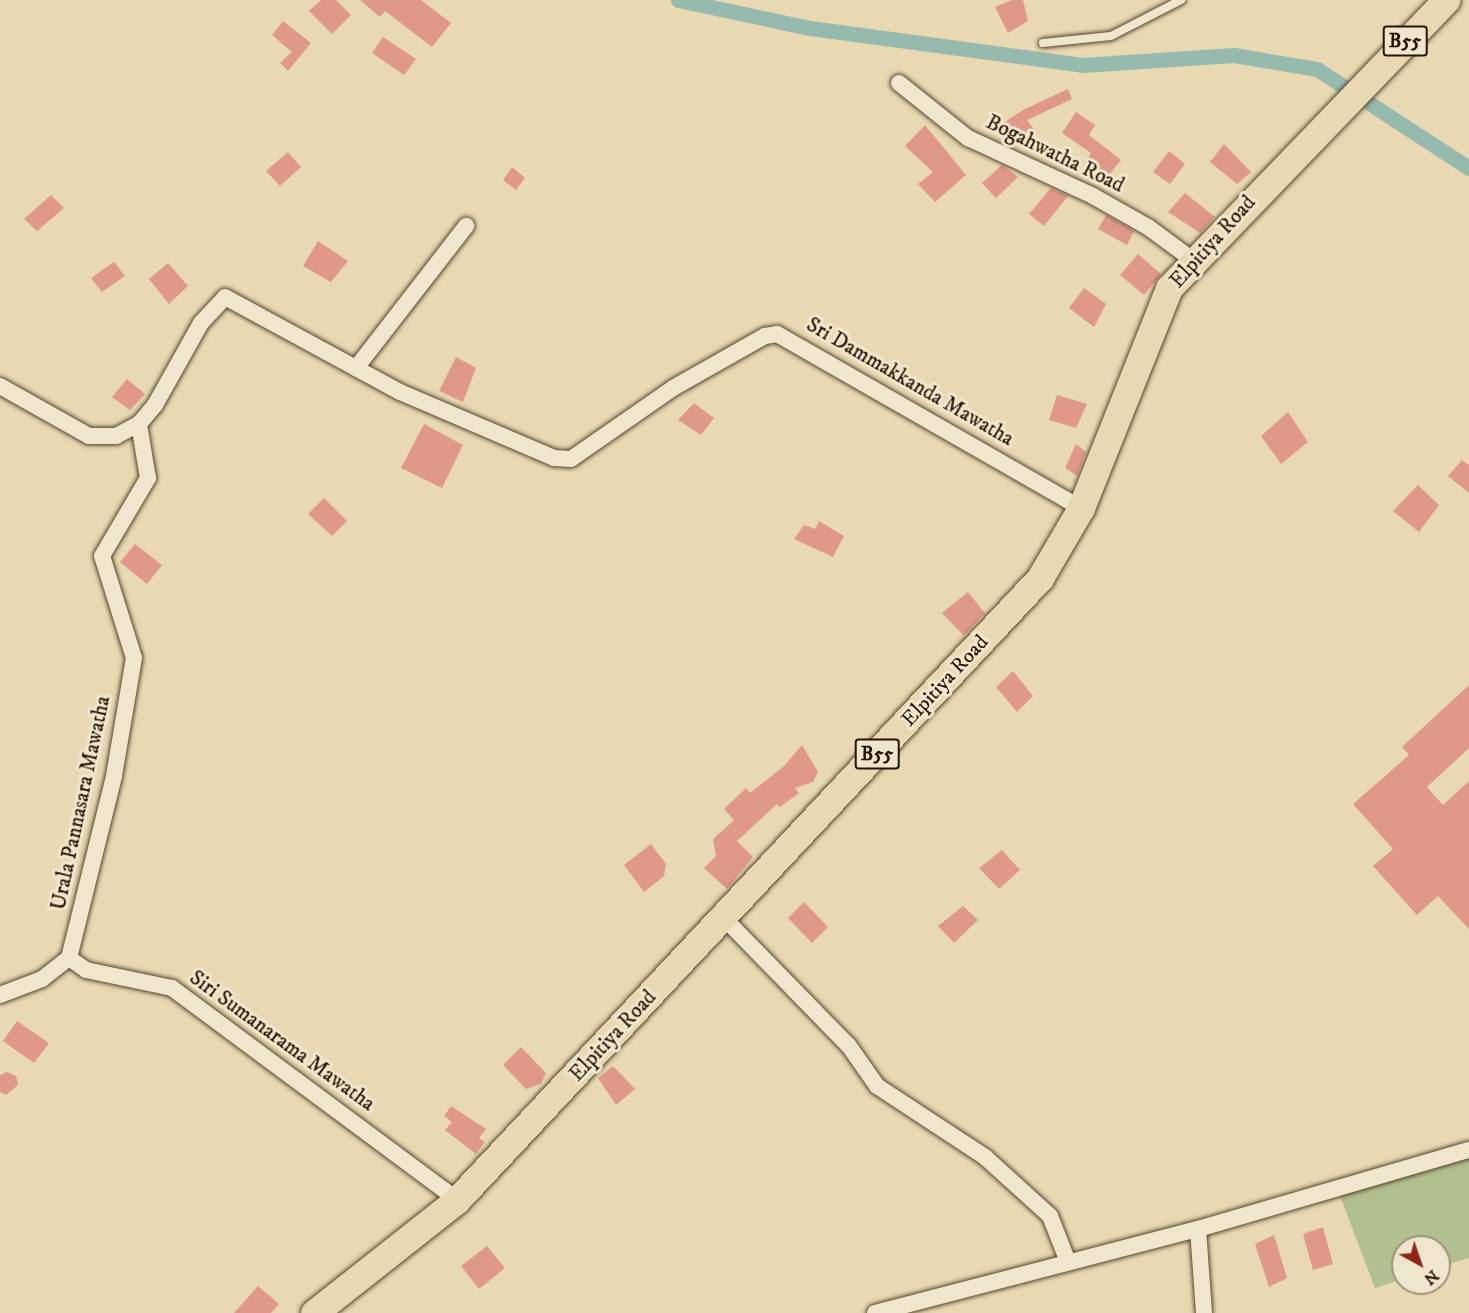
<!DOCTYPE html>
<style>
body{margin:0}
#map{position:relative;width:1469px;height:1313px;overflow:hidden;background:#e8d9b3;font-family:"IM FELL DW Pica",serif}
div>[style]{position:absolute}
.green>*{inset:0;background:#b2c08f}
.canal>*{height:15px;margin:-7.5px;padding:0 7.5px;transform-origin:7.5px;border-radius:7.5px;background:#97baae}
.building>*{inset:0;background:#e09988}
.roads{filter:drop-shadow(0 0 2px #56462d) drop-shadow(0 0 2px #56462d)}
.service>*{height:8px;margin:-4px;padding:0 4px;transform-origin:4px;border-radius:4px;background:#f0e6ce}
.minor>*{height:16px;margin:-8px;padding:0 8px;transform-origin:8px;border-radius:8px;background:#f0e6ce}
.primary>*{height:27px;margin:-13.5px;padding:0 13.5px;transform-origin:13.5px;border-radius:13.5px;background:#e8d9b3}
span{translate:-50% -50%;white-space:nowrap;text-align:center;line-height:1.15;-webkit-text-stroke:6px #f0e6ce;paint-order:stroke}
.shield-label span{padding:2px 4px;background:#f0e6ce;border:2px solid;border-radius:4px;-webkit-text-stroke-width:0}
.shield-label{font-size:20px;color:#261500;font-weight:700}
.street-label{font-size:21px;color:#261500}
.north{position:absolute;left:1391px;top:1235px;width:60px;height:60px;box-sizing:border-box;background:#f0e6ce;border:2px solid #9f927c;border-radius:50%;rotate:140deg;font-size:16px;font-weight:700;line-height:24px;text-align:center;color:#261500}
.north::after{content:'';display:block;margin:auto;width:21px;height:27px;background:#8f2418;clip-path:polygon(50% 0,100% 100%,50% 72%,0 100%)}
</style>
<div id="map">
<div class="green">
<i style="clip-path:polygon(1469px 1154px,1469px 1258px,1439px 1267px,1439px 1247px,1403px 1247px,1403px 1279px,1375px 1288px,1340px 1196px)"></i>
</div>
<div class="canal">
<i style="left:678px;top:0;width:135px;rotate:12deg"></i>
<i style="left:810px;top:28px;width:275px;rotate:7.7deg"></i>
<i style="left:1082px;top:65px;width:152px;rotate:-3.8deg"></i>
<i style="left:1234px;top:55px;width:84px;rotate:9.6deg"></i>
<i style="left:1317px;top:69px;width:181px;rotate:33.1deg"></i>
</div>
<div class="building">
<i style="clip-path:polygon(321px 0,336px 0,351px 15px,332px 34px,309px 11px)"></i>
<i style="clip-path:polygon(360px 0,421px 0,451px 23px,432px 47px,385px 11px,380px 17px)"></i>
<i style="clip-path:polygon(1012px 0,1023px 0,1028px 21px,1008px 33px,995px 7px)"></i>
<i style="clip-path:polygon(283px 21px,311px 43px,288px 71px,280px 63px,292px 52px,272px 35px)"></i>
<i style="clip-path:polygon(383px 37px,416px 59px,404px 75px,372px 53px)"></i>
<i style="clip-path:polygon(1068px 89px,1072px 99px,1027px 120px,1035px 131px,1020px 141px,1010px 127px,1002px 131px,999px 126px,1023px 110px)"></i>
<i style="clip-path:polygon(1076px 112px,1095px 125px,1089px 135px,1121px 160px,1106px 179px,1085px 162px,1091px 153px,1062px 133px)"></i>
<i style="clip-path:polygon(925px 125px,966px 175px,935px 202px,918px 184px,933px 172px,905px 146px)"></i>
<i style="clip-path:polygon(1224px 144px,1251px 172px,1237px 184px,1210px 162px)"></i>
<i style="clip-path:polygon(1169px 151px,1185px 164px,1170px 184px,1153px 172px)"></i>
<i style="clip-path:polygon(288px 152px,301px 167px,280px 186px,266px 171px)"></i>
<i style="clip-path:polygon(1002px 165px,1018px 177px,996px 198px,982px 183px)"></i>
<i style="clip-path:polygon(512px 167px,525px 178px,516px 190px,503px 180px)"></i>
<i style="clip-path:polygon(1051px 188px,1068px 196px,1044px 226px,1029px 214px)"></i>
<i style="clip-path:polygon(1185px 193px,1215px 217px,1200px 233px,1168px 212px)"></i>
<i style="clip-path:polygon(51px 195px,64px 208px,37px 231px,24px 219px)"></i>
<i style="clip-path:polygon(1106px 215px,1134px 231px,1127px 245px,1098px 229px)"></i>
<i style="clip-path:polygon(318px 241px,348px 261px,331px 282px,303px 266px)"></i>
<i style="clip-path:polygon(1138px 254px,1161px 274px,1144px 295px,1120px 275px)"></i>
<i style="clip-path:polygon(114px 262px,125px 276px,102px 292px,91px 278px)"></i>
<i style="clip-path:polygon(168px 263px,188px 286px,169px 304px,149px 279px)"></i>
<i style="clip-path:polygon(1084px 288px,1106px 304px,1094px 327px,1069px 308px)"></i>
<i style="clip-path:polygon(456px 357px,476px 368px,463px 402px,439px 391px)"></i>
<i style="clip-path:polygon(127px 379px,145px 394px,130px 410px,112px 397px)"></i>
<i style="clip-path:polygon(1057px 395px,1087px 404px,1076px 428px,1049px 420px)"></i>
<i style="clip-path:polygon(694px 403px,714px 418px,701px 435px,678px 420px)"></i>
<i style="clip-path:polygon(1288px 412px,1308px 442px,1281px 464px,1261px 436px)"></i>
<i style="clip-path:polygon(424px 424px,463px 445px,442px 488px,401px 468px)"></i>
<i style="clip-path:polygon(1076px 444px,1086px 452px,1077px 476px,1065px 468px)"></i>
<i style="clip-path:polygon(1462px 460px,1469px 465px,1469px 493px,1448px 476px)"></i>
<i style="clip-path:polygon(1418px 485px,1439px 505px,1419px 532px,1393px 511px)"></i>
<i style="clip-path:polygon(324px 498px,347px 521px,332px 536px,308px 514px)"></i>
<i style="clip-path:polygon(819px 521px,844px 536px,833px 557px,794px 539px,804px 525px,815px 529px)"></i>
<i style="clip-path:polygon(135px 544px,162px 565px,147px 584px,120px 562px)"></i>
<i style="clip-path:polygon(968px 592px,985px 613px,964px 636px,942px 613px)"></i>
<i style="clip-path:polygon(1013px 671px,1033px 696px,1017px 712px,996px 687px)"></i>
<i style="clip-path:polygon(1469px 685px,1469px 748px,1427px 787px,1443px 805px,1469px 781px,1469px 929px,1438px 896px,1417px 915px,1373px 866px,1393px 849px,1353px 804px,1409px 755px,1402px 747px)"></i>
<i style="clip-path:polygon(802px 745px,818px 772px,813px 782px,795px 788px,799px 793px,780px 807px,777px 804px,737px 841px,753px 857px,727px 889px,704px 868px,716px 856px,713px 839px,734px 820px,724px 809px,746px 788px,750px 793px,784px 766px)"></i>
<i style="clip-path:polygon(651px 844px,666px 864px,664px 876px,644px 892px,624px 865px)"></i>
<i style="clip-path:polygon(1002px 850px,1020px 870px,999px 889px,979px 868px)"></i>
<i style="clip-path:polygon(804px 902px,828px 927px,812px 943px,788px 918px)"></i>
<i style="clip-path:polygon(963px 906px,978px 920px,954px 943px,938px 926px)"></i>
<i style="clip-path:polygon(17px 1021px,49px 1043px,34px 1063px,3px 1041px)"></i>
<i style="clip-path:polygon(521px 1047px,546px 1073px,541px 1084px,526px 1089px,503px 1065px)"></i>
<i style="clip-path:polygon(613px 1066px,635px 1089px,616px 1105px,598px 1078px)"></i>
<i style="clip-path:polygon(7px 1072px,16px 1076px,18px 1085px,6px 1095px,0 1092px,0 1075px)"></i>
<i style="clip-path:polygon(451px 1106px,486px 1129px,479px 1138px,485px 1142px,476px 1154px,445px 1130px,452px 1122px,444px 1116px)"></i>
<i style="clip-path:polygon(1323px 1227px,1333px 1264px,1313px 1270px,1303px 1234px)"></i>
<i style="clip-path:polygon(1274px 1235px,1287px 1278px,1269px 1287px,1255px 1244px)"></i>
<i style="clip-path:polygon(487px 1246px,505px 1268px,479px 1289px,461px 1266px)"></i>
<i style="clip-path:polygon(258px 1286px,279px 1304px,271px 1313px,234px 1313px)"></i>
</div>
<div class="roads">
<div class="service">
<i style="left:1043px;top:43px;width:68px;rotate:-5.9deg"></i>
<i style="left:1111px;top:36px;width:79px;rotate:-27.2deg"></i>
</div>
<div class="minor">
<i style="left:899px;top:83px;width:88px;rotate:38.6deg"></i>
<i style="left:968px;top:138px;width:138px;rotate:24.9deg"></i>
<i style="left:1093px;top:196px;width:63px;rotate:29.4deg"></i>
<i style="left:1148px;top:227px;width:57px;rotate:36.5deg"></i>
<i style="left:356px;top:368px;width:180px;rotate:-52.2deg"></i>
<i style="left:0;top:386px;width:102px;rotate:29.3deg"></i>
<i style="left:89px;top:436px;width:27px"></i>
<i style="left:116px;top:436px;width:26px;rotate:-28deg"></i>
<i style="left:139px;top:424px;width:25px;rotate:-50deg"></i>
<i style="left:155px;top:405px;width:94px;rotate:-60.7deg"></i>
<i style="left:201px;top:323px;width:35px;rotate:-47deg"></i>
<i style="left:225px;top:297px;width:199px;rotate:28.5deg"></i>
<i style="left:400px;top:392px;width:168px;rotate:23.2deg"></i>
<i style="left:554px;top:458px;width:17px;rotate:3deg"></i>
<i style="left:571px;top:459px;width:124px;rotate:-34.8deg"></i>
<i style="left:673px;top:388px;width:106px;rotate:-29.5deg"></i>
<i style="left:765px;top:336px;width:12px;rotate:-9deg"></i>
<i style="left:777px;top:334px;width:350px;rotate:29.8deg"></i>
<i style="left:723px;top:917px;width:180px;rotate:45.7deg"></i>
<i style="left:849px;top:1046px;width:49px;rotate:55deg"></i>
<i style="left:877px;top:1086px;width:129px;rotate:33.3deg"></i>
<i style="left:985px;top:1157px;width:88px;rotate:42.2deg"></i>
<i style="left:1050px;top:1216px;width:49px;rotate:68.6deg"></i>
<i style="left:69px;top:958px;width:187px;rotate:-76.1deg"></i>
<i style="left:114px;top:776px;width:120px;rotate:-80.4deg"></i>
<i style="left:134px;top:658px;width:107px;rotate:-107.4deg"></i>
<i style="left:102px;top:556px;width:91px;rotate:-59.5deg"></i>
<i style="left:148px;top:478px;width:55px;rotate:-99.5deg"></i>
<i style="left:0;top:995px;width:45px;rotate:-20.9deg"></i>
<i style="left:42px;top:979px;width:34px;rotate:-38deg"></i>
<i style="left:69px;top:958px;width:21px;rotate:35deg"></i>
<i style="left:86px;top:970px;width:88px;rotate:11.8deg"></i>
<i style="left:172px;top:988px;width:355px;rotate:36.6deg"></i>
<i style="left:1198px;top:1229px;width:84px;rotate:85.9deg"></i>
<i style="left:875px;top:1313px;width:334px;rotate:-14.6deg"></i>
<i style="left:1198px;top:1229px;width:282px;rotate:-16.3deg"></i>
</div>
<div class="primary">
<i style="left:314px;top:1313px;width:182px;rotate:-38.3deg"></i>
<i style="left:457px;top:1200px;width:853px;rotate:-46.85deg"></i>
<i style="left:1040px;top:578px;width:81px;rotate:-59.6deg"></i>
<i style="left:1081px;top:508px;width:237px;rotate:-68.2deg"></i>
<i style="left:1169px;top:288px;width:400px;rotate:-46.1deg"></i>
</div>
</div>
<div class="shield-label">
<span style="left:1405px;top:41px">B55</span>
<span style="left:877px;top:754px">B55</span>
</div>
<div class="street-label">
<span style="left:1055px;top:154px;rotate:26deg">Bogahwatha Road</span>
<span style="left:1213px;top:242px;rotate:-48deg">Elpitiya Road</span>
<span style="left:910px;top:382px;rotate:30deg">Sri Dammakkanda Mawatha</span>
<span style="left:945px;top:681px;rotate:-47deg">Elpitiya Road</span>
<span style="left:81px;top:803px;rotate:-78deg">Urala Pannasara Mawatha</span>
<span style="left:613px;top:1036px;rotate:-47deg">Elpitiya Road</span>
<span style="left:282px;top:1041px;rotate:36deg">Siri Sumanarama Mawatha</span>
</div>
<div class="north">N</div>
</div>
